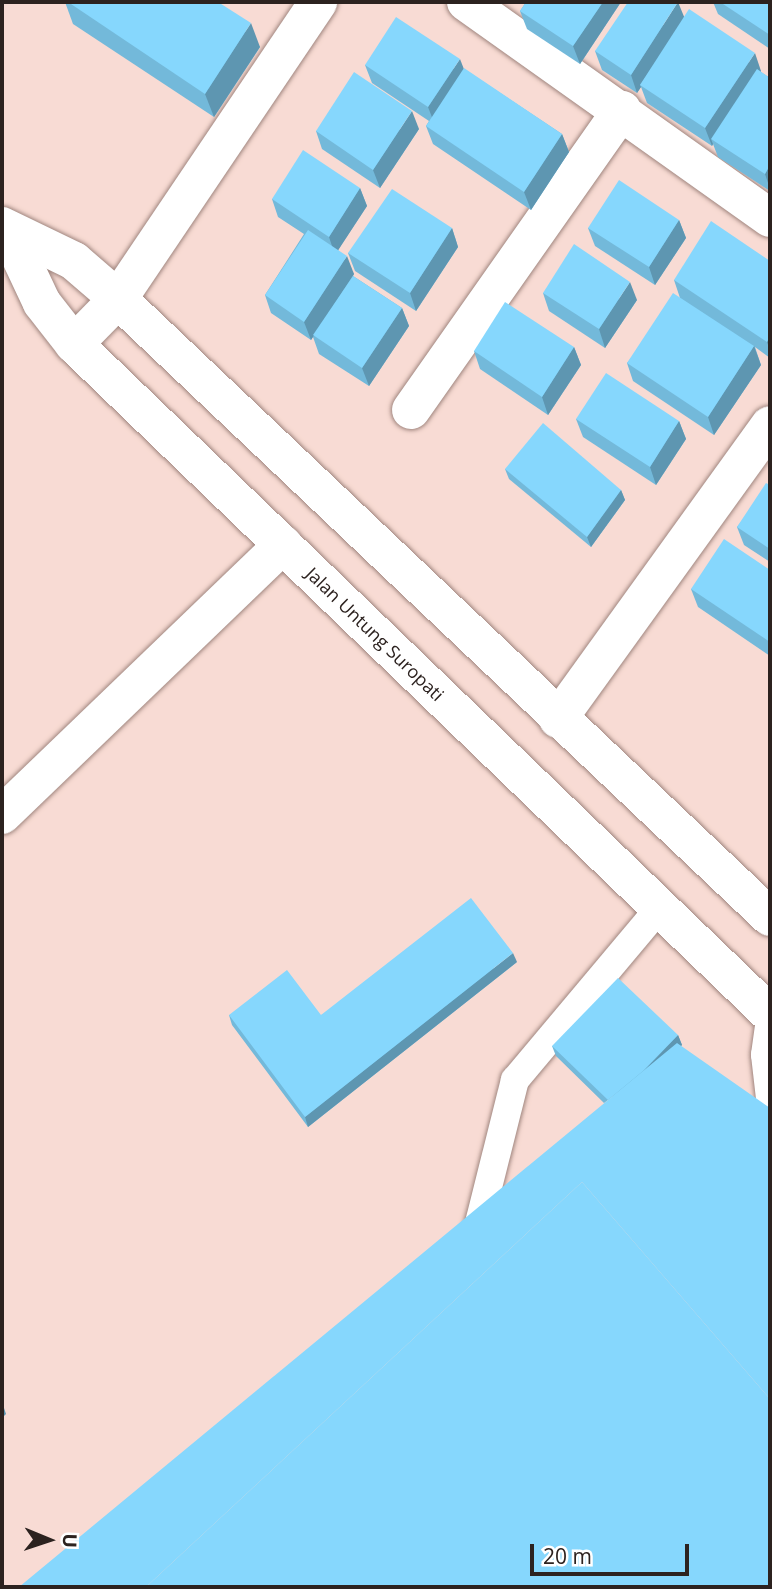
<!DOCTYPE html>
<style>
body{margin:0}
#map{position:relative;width:772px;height:1589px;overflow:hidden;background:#f8dbd4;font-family:"Open Sans",sans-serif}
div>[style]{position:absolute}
.roads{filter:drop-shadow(0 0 2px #a0867f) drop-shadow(0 0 2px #a0867f)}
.lane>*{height:28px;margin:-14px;padding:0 14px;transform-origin:14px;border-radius:14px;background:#fff}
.street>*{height:38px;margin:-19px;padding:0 19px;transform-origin:19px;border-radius:19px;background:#fff}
.secondary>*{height:38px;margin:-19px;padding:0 19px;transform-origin:19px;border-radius:19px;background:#fff}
.wall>*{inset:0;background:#73b9da}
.shaded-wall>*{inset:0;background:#5e96b1}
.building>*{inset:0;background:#86d7fd}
span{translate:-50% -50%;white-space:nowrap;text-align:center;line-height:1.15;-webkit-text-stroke:6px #fff;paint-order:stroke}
.street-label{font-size:18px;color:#2c221f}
.frame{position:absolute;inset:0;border:4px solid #2c221f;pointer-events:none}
.north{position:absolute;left:14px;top:1505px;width:70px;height:70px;-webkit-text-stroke:5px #fff;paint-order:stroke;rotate:92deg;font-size:19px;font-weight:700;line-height:28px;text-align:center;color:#2c221f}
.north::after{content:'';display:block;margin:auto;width:24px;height:32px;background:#2c221f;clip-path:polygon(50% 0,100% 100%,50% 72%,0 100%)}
.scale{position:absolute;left:530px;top:1544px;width:159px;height:32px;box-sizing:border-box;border:4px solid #2c221f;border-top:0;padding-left:9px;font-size:21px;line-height:24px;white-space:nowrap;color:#2c221f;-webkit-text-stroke:5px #fff;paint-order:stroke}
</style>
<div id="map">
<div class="roads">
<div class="lane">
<i style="left:770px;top:1019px;width:36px;rotate:98deg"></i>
<i style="left:765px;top:1055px;width:43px;rotate:83.4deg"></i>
<i style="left:476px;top:1235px;width:160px;rotate:-75.9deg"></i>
<i style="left:515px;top:1080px;width:226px;rotate:-50deg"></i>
</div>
<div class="street">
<i style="left:466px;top:2px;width:373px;rotate:35.4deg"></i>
<i style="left:74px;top:344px;width:63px;rotate:-45.6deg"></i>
<i style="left:118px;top:299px;width:358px;rotate:-56deg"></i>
<i style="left:411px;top:410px;width:367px;rotate:-54.9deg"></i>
<i style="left:558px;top:719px;width:362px;rotate:-54.2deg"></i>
<i style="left:2px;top:815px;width:390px;rotate:-43.9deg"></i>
</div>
<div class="secondary">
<i style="left:2px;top:226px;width:80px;rotate:25.9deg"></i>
<i style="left:74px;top:261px;width:58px;rotate:40.8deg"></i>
<i style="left:118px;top:299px;width:898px;rotate:43.47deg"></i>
<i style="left:9px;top:233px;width:77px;rotate:64.8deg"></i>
<i style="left:42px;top:303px;width:52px;rotate:52deg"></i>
<i style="left:74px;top:344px;width:966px;rotate:43.91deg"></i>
</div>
</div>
<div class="wall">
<i style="clip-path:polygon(65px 2px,218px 2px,260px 47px,214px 117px,73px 24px)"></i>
<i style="clip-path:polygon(526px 2px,621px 2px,580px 64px,527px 29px,520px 11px)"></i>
<i style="clip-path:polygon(713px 2px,770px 2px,770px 49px,718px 14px)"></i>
<i style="clip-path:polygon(684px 17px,761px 71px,761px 72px,770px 78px,770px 191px,718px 157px,713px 144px,712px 146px,647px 103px,641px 87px,637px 93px,602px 70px,595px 51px)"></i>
<i style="clip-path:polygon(365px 65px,464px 69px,562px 134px,569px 152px,531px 210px,433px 144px,426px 126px,429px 121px,372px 83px)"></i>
<i style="clip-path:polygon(419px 129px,380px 188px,322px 149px,316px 131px)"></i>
<i style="clip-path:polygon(360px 188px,367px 206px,338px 250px,354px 274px,353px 276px,402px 308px,409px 326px,369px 386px,319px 354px,313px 337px,311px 340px,271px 313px,265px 295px,304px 234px,278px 217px,272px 199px)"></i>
<i style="clip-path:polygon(679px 220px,686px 238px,655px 285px,595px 246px,588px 228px)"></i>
<i style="clip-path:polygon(452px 228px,458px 247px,416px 311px,355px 271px,348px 253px)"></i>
<i style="clip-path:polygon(770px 261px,770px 358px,755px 347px,761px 365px,714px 435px,633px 381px,627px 363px,680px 298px,674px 280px)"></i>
<i style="clip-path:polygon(543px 293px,637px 300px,605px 348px,549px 311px)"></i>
<i style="clip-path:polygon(574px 347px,581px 365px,548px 415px,480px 369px,474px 351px)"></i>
<i style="clip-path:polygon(576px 419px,679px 421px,686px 439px,656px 485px,583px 437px)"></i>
<i style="clip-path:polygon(505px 469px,621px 490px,625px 500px,591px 547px,509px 479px)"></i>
<i style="clip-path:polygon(770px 485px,770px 562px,744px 545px,737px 527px)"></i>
<i style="clip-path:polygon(770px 570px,770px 656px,698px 607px,691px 589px)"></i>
<i style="clip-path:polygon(517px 962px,308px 1127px,232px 1025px,229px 1015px,321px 1015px)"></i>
<i style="clip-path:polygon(678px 1035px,682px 1045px,680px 1046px,604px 1103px,556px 1056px,552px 1046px)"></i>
</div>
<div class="shaded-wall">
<i style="clip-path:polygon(603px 2px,621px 2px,580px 64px,573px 46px)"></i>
<i style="clip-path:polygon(678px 2px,685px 19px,640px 85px,641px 87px,637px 93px,631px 75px)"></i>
<i style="clip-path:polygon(251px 23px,260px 47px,214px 117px,205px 94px)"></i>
<i style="clip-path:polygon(755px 53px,761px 71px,715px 141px,711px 139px,713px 144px,712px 146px,705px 128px)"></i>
<i style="clip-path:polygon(460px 59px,467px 77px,435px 125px,428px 107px)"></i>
<i style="clip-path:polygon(412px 111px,419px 129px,380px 188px,373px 170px)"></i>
<i style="clip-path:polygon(562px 134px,569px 152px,531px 210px,524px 192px)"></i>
<i style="clip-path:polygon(770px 165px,770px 189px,765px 174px)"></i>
<i style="clip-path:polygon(360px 188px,367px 206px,335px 255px,329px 237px)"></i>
<i style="clip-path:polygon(679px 220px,686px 238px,655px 285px,649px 267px)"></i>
<i style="clip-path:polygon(452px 228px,458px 247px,416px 311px,410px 293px)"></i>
<i style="clip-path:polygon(347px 256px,354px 274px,311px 340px,304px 322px)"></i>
<i style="clip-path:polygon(630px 282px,637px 300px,605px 348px,599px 329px)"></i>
<i style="clip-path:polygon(402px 308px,409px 326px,369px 386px,362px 368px)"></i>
<i style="clip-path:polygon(770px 336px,770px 351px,767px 342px)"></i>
<i style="clip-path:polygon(754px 346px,761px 365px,714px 435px,708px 417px)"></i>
<i style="clip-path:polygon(574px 347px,581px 365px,548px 415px,542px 397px)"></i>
<i style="clip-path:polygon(679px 421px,686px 439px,656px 485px,650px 467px)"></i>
<i style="clip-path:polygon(621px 490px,625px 500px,591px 547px,587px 537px)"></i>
<i style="clip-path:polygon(513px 953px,517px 962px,308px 1127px,305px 1117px)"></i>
<i style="clip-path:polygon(678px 1035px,682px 1045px,616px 1114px,612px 1104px)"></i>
<i style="clip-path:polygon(2px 1402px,6px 1414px,2px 1418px)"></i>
</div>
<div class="building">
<i style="clip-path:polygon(68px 2px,218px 2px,251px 23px,205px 94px)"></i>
<i style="clip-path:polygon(526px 2px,603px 2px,573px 46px,520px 11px)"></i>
<i style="clip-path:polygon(628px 2px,678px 2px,631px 75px,595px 51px)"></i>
<i style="clip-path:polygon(720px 2px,770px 2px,770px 35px)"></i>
<i style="clip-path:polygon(689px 9px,755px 53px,705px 128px,640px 85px)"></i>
<i style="clip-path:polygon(396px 17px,460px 59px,428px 107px,365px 65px)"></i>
<i style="clip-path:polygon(464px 68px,562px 134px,524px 192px,426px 126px)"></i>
<i style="clip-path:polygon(757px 69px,770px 78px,770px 165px,765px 174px,711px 139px)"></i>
<i style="clip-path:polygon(354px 72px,412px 111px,373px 170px,316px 131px)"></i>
<i style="clip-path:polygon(303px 150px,360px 188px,329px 237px,272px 199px)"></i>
<i style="clip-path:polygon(619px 180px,679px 220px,649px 267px,588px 228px)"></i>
<i style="clip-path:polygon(392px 189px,452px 228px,410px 293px,348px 253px)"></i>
<i style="clip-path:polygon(711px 221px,770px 261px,770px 336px,767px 342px,674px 280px)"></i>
<i style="clip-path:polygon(308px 230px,347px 256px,304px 322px,265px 295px)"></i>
<i style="clip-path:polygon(574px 244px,630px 282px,599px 329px,543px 293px)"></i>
<i style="clip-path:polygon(353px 276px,402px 308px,362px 368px,313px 335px)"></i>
<i style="clip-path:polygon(673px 293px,754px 346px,708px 417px,627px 363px)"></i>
<i style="clip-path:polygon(505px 302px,574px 347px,542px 397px,474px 351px)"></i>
<i style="clip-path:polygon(606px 373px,679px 421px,650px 467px,576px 419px)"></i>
<i style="clip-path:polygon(543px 423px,621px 490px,587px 537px,505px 469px)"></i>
<i style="clip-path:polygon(766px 483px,770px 485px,770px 549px,737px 527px)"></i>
<i style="clip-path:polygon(724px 539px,770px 570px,770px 642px,691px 589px)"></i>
<i style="clip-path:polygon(471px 898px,513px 953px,305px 1117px,229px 1015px,287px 970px,321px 1015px)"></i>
<i style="clip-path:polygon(618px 978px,678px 1035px,643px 1071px,608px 1100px,552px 1046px)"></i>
<i style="clip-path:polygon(677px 1043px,770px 1108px,770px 1399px,582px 1182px,146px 1587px,19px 1587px)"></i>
<i style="clip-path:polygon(582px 1182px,770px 1399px,770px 1587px,146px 1587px)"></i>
</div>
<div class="street-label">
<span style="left:375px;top:634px;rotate:44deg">Jalan Untung Suropati</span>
</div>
<div class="frame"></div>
<div class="north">U</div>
<div class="scale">20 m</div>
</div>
